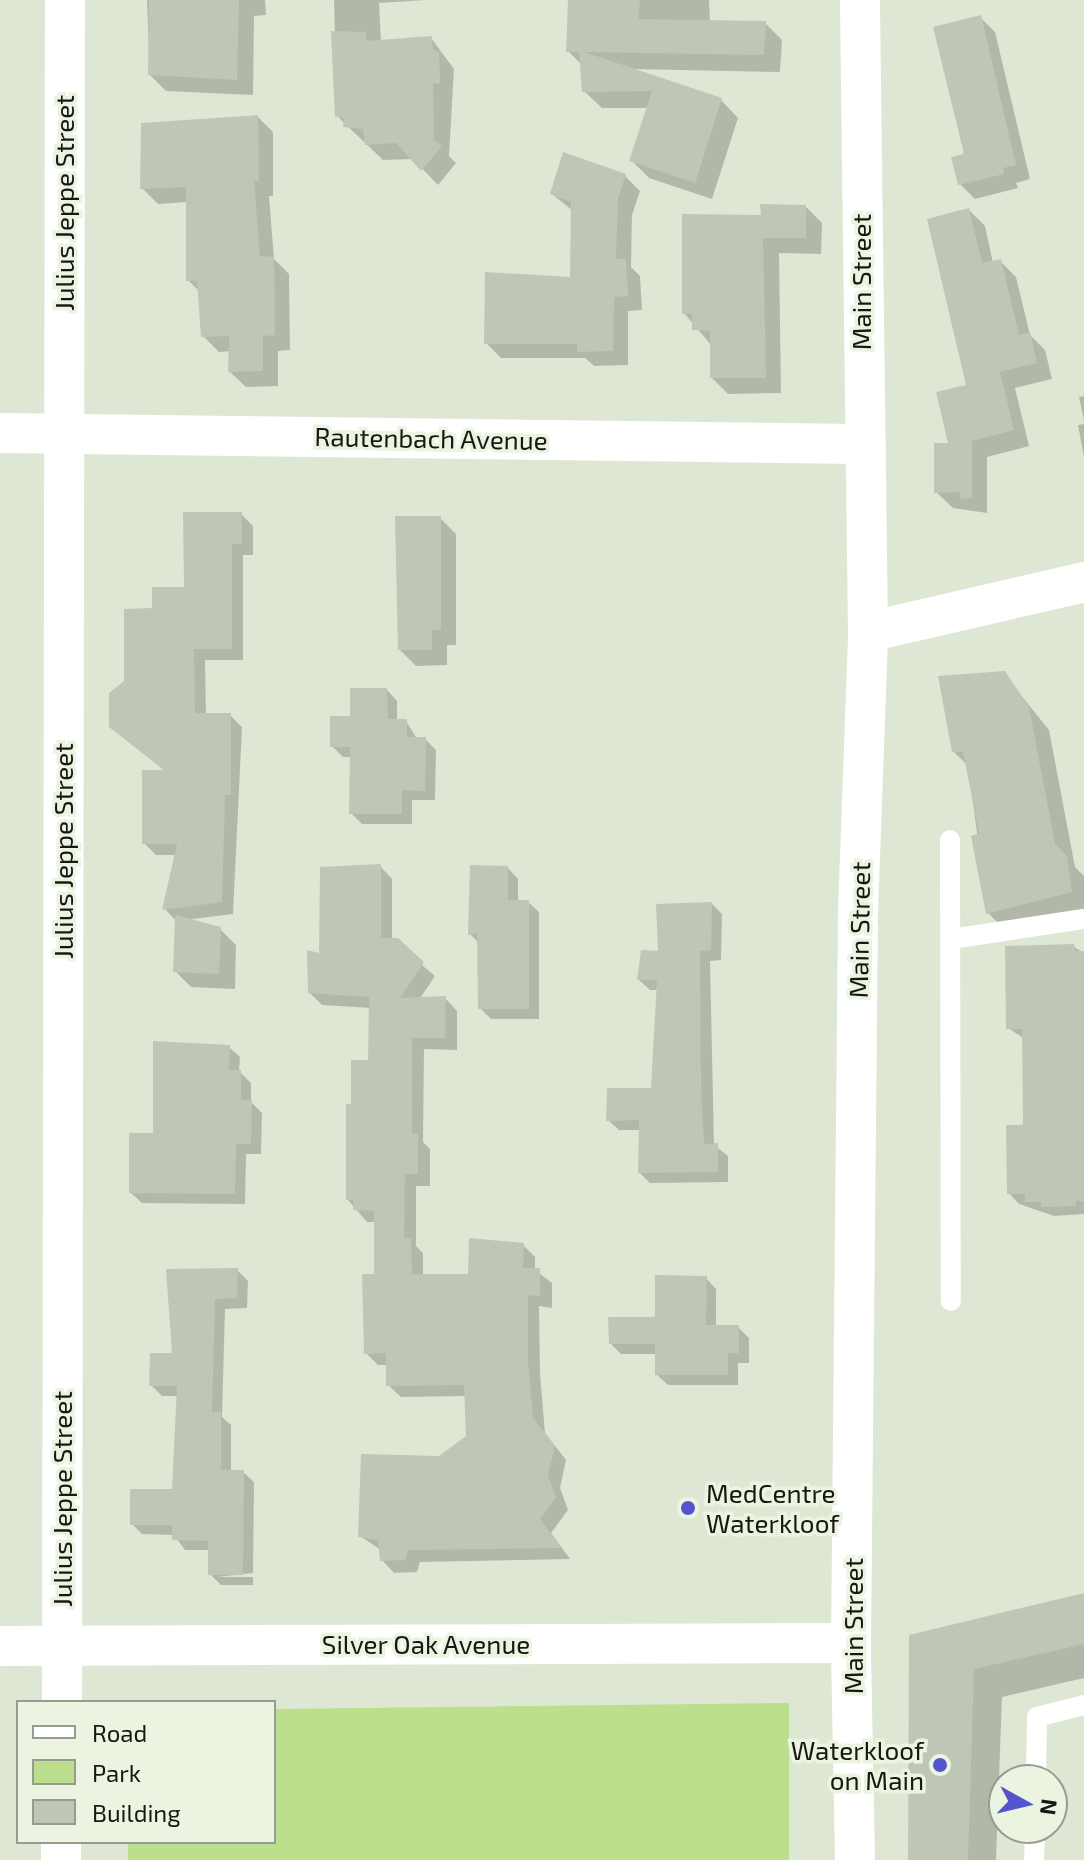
<!DOCTYPE html>
<style>
body{margin:0}
#map{position:relative;width:1084px;height:1860px;overflow:hidden;background:#dee7d4;font-family:"Exo 2",sans-serif}
div>[style]{position:absolute}
.green>*{inset:0;background:#bcdf8e}
.shadow>*{inset:0;background:#0003}
.building>*{inset:0;background:#bec7b5}
.lane>*{height:20px;margin:-10px;padding:0 10px;transform-origin:10px;border-radius:10px;background:#fff}
.street>*{height:40px;margin:-20px;padding:0 20px;transform-origin:20px;border-radius:20px;background:#fff}
.dots>*{width:22px;height:22px;translate:-50% -50%;box-sizing:border-box;border:4px solid #ebf4e1;border-radius:50%}
span{translate:-50% -50%;white-space:nowrap;text-align:center;line-height:1.15;-webkit-text-stroke:7px #ebf4e1;paint-order:stroke}
.street-label{font-size:26px;color:#161913}
.poi-label{font-size:26px;color:#161913}
.left{translate:0 -50%;text-align:left}
.right{translate:-100% -50%;text-align:right}
.legend{position:absolute;left:16px;top:1700px;width:260px;height:144px;box-sizing:border-box;background:#ebf4e1;border:2px solid #969c8f;margin:0;padding:10px 14px;list-style:none;font-size:24px;color:#161913}
.legend li{display:flex;align-items:center;gap:16px;height:40px}
.legend b{width:40px;border:2px solid #969c8f}
.north{position:absolute;left:988px;top:1764px;width:80px;height:80px;box-sizing:border-box;background:#ebf4e1;border:2px solid #969c8f;border-radius:50%;rotate:98deg;font-size:22px;font-weight:700;line-height:32px;text-align:center;color:#161913}
.north::after{content:'';display:block;margin:auto;width:28px;height:36px;background:#5455cc;clip-path:polygon(50% 0,100% 100%,50% 72%,0 100%)}
</style>
<div id="map">
<div class="green">
<i style="clip-path:polygon(789px 1703px,789px 1860px,128px 1860px,128px 1842px,274px 1842px,274px 1709px)"></i>
</div>
<div class="shadow">
<i style="clip-path:polygon(147px 0,265px 0,266px 15px,254px 16px,253px 95px,166px 91px,150px 75px)"></i>
<i style="clip-path:polygon(334px 0,426px 0,379px 3px,381px 42px,431px 38px,454px 69px,449px 156px,456px 163px,438px 185px,413px 159px,383px 160px,337px 116px)"></i>
<i style="clip-path:polygon(579px 0,709px 0,710px 21px,765px 23px,782px 40px,780px 72px,631px 69px,721px 100px,738px 118px,712px 199px,649px 178px,632px 161px,649px 108px,602px 108px,584px 91px,582px 65px,568px 51px)"></i>
<i style="clip-path:polygon(980px 17px,995px 32px,1030px 179px,1016px 183px,1018px 188px,975px 199px,960px 184px)"></i>
<i style="clip-path:polygon(258px 117px,273px 132px,273px 196px,269px 196px,274px 259px,289px 274px,290px 350px,278px 351px,278px 386px,246px 387px,230px 372px,231px 351px,219px 352px,203px 336px,200px 292px,188px 280px,188px 202px,158px 204px,142px 188px)"></i>
<i style="clip-path:polygon(625px 176px,640px 191px,632px 215px,631px 267px,640px 276px,642px 310px,628px 311px,628px 365px,594px 366px,585px 358px,501px 358px,486px 343px,572px 280px,573px 211px,552px 194px)"></i>
<i style="clip-path:polygon(806px 207px,822px 223px,821px 254px,779px 253px,781px 393px,728px 394px,712px 378px,712px 346px,684px 313px,763px 217px)"></i>
<i style="clip-path:polygon(969px 210px,985px 226px,993px 263px,1000px 261px,1016px 277px,1030px 335px,1045px 350px,1052px 379px,1015px 388px,1029px 446px,987px 457px,987px 513px,953px 508px,936px 492px,969px 386px)"></i>
<i style="clip-path:polygon(1084px 396px,1084px 420px,1079px 397px)"></i>
<i style="clip-path:polygon(1084px 424px,1084px 457px,1078px 425px)"></i>
<i style="clip-path:polygon(241px 514px,253px 526px,253px 555px,243px 555px,243px 660px,205px 660px,206px 715px,230px 715px,242px 727px,233px 914px,185px 920px,220px 929px,236px 945px,235px 989px,191px 987px,175px 971px,177px 922px,165px 909px,177px 855px,156px 855px,144px 843px,166px 772px,111px 726px,154px 610px,186px 589px)"></i>
<i style="clip-path:polygon(440px 518px,456px 534px,456px 645px,447px 645px,447px 665px,416px 666px,400px 650px)"></i>
<i style="clip-path:polygon(1004px 674px,1049px 730px,1075px 867px,1084px 876px,1084px 914px,1009px 934px,988px 913px,968px 766px,953px 751px)"></i>
<i style="clip-path:polygon(387px 690px,397px 701px,397px 721px,406px 721px,417px 739px,425px 739px,436px 750px,435px 800px,412px 800px,412px 824px,362px 824px,351px 813px,352px 757px,343px 757px,332px 746px,352px 718px)"></i>
<i style="clip-path:polygon(380px 866px,392px 879px,392px 940px,435px 976px,419px 1000px,445px 998px,457px 1011px,457px 1050px,424px 1049px,423px 1142px,430px 1149px,430px 1186px,416px 1186px,416px 1246px,423px 1253px,423px 1276px,470px 1276px,523px 1245px,535px 1257px,535px 1270px,552px 1283px,552px 1308px,539px 1306px,540px 1374px,545px 1433px,566px 1460px,560px 1488px,568px 1510px,551px 1533px,570px 1559px,420px 1562px,417px 1572px,394px 1573px,382px 1560px,381px 1550px,360px 1536px,468px 1437px,467px 1396px,401px 1397px,388px 1385px,388px 1365px,378px 1365px,366px 1353px,376px 1276px,376px 1222px,367px 1222px,348px 1200px,370px 1062px,371px 1008px,322px 1005px,310px 993px,321px 956px)"></i>
<i style="clip-path:polygon(508px 868px,518px 879px,518px 902px,528px 902px,539px 912px,539px 1019px,491px 1019px,480px 1008px,479px 943px,470px 934px)"></i>
<i style="clip-path:polygon(712px 904px,722px 914px,721px 960px,710px 961px,714px 1145px,728px 1156px,728px 1182px,650px 1183px,640px 1173px,641px 1130px,619px 1130px,608px 1120px,653px 1090px,659px 990px,650px 990px,639px 980px)"></i>
<i style="clip-path:polygon(1074px 947px,1084px 953px,1084px 1214px,1054px 1216px,1019px 1204px,1009px 1193px,1025px 1127px,1025px 1039px,1008px 1028px)"></i>
<i style="clip-path:polygon(229px 1047px,240px 1057px,239px 1071px,251px 1083px,251px 1102px,262px 1113px,261px 1154px,246px 1154px,245px 1204px,142px 1203px,131px 1193px,155px 1135px)"></i>
<i style="clip-path:polygon(237px 1270px,248px 1281px,247px 1308px,225px 1309px,222px 1417px,231px 1425px,231px 1472px,243px 1472px,254px 1482px,253px 1573px,218px 1577px,253px 1577px,253px 1585px,221px 1585px,210px 1574px,210px 1550px,185px 1550px,174px 1535px,142px 1534px,132px 1524px,174px 1491px,178px 1396px,162px 1396px,151px 1385px,174px 1355px,168px 1271px)"></i>
<i style="clip-path:polygon(706px 1278px,716px 1289px,716px 1327px,738px 1327px,749px 1338px,749px 1363px,738px 1363px,738px 1385px,668px 1385px,657px 1375px,657px 1354px,621px 1354px,611px 1344px,657px 1319px)"></i>
<i style="clip-path:polygon(1084px 1595px,1084px 1678px,1002px 1697px,996px 1860px,910px 1860px,911px 1637px)"></i>
</div>
<div class="building">
<i style="clip-path:polygon(149px 0,239px 0,237px 80px,148px 75px)"></i>
<i style="clip-path:polygon(568px 0,640px 0,638px 19px,766px 21px,764px 55px,584px 52px,722px 98px,695px 183px,629px 161px,652px 91px,582px 92px,579px 52px,566px 52px)"></i>
<i style="clip-path:polygon(981px 15px,1016px 165px,1003px 168px,1004px 174px,958px 185px,951px 157px,964px 154px,933px 27px)"></i>
<i style="clip-path:polygon(331px 31px,366px 32px,366px 41px,432px 36px,433px 50px,439px 51px,440px 83px,433px 84px,434px 140px,442px 146px,421px 171px,396px 143px,365px 145px,363px 129px,343px 127px,344px 118px,335px 117px)"></i>
<i style="clip-path:polygon(258px 115px,259px 181px,254px 181px,260px 256px,274px 257px,275px 335px,263px 336px,263px 371px,228px 372px,229px 336px,201px 337px,197px 281px,186px 281px,186px 187px,140px 189px,141px 123px)"></i>
<i style="clip-path:polygon(563px 152px,626px 174px,618px 199px,616px 259px,626px 259px,628px 296px,614px 297px,613px 351px,577px 352px,577px 344px,484px 344px,485px 272px,570px 277px,571px 202px,550px 194px)"></i>
<i style="clip-path:polygon(760px 204px,806px 205px,806px 238px,763px 238px,766px 378px,710px 378px,710px 331px,692px 330px,692px 314px,682px 314px,682px 214px,761px 215px)"></i>
<i style="clip-path:polygon(969px 208px,982px 263px,1001px 259px,1019px 335px,1030px 332px,1037px 363px,1000px 372px,1014px 430px,972px 441px,972px 498px,961px 499px,959px 492px,934px 493px,934px 443px,948px 443px,936px 392px,966px 385px,927px 219px)"></i>
<i style="clip-path:polygon(183px 512px,242px 512px,242px 544px,232px 544px,232px 649px,194px 649px,195px 713px,231px 713px,231px 795px,225px 795px,222px 902px,162px 910px,177px 844px,142px 844px,142px 770px,164px 770px,109px 727px,109px 693px,124px 681px,124px 609px,152px 608px,152px 587px,184px 587px)"></i>
<i style="clip-path:polygon(395px 516px,441px 516px,441px 630px,432px 630px,432px 650px,398px 650px)"></i>
<i style="clip-path:polygon(1005px 671px,1029px 707px,1055px 844px,1067px 856px,1072px 892px,986px 914px,971px 836px,979px 833px,963px 752px,952px 752px,938px 676px)"></i>
<i style="clip-path:polygon(350px 688px,387px 688px,388px 719px,407px 719px,407px 737px,426px 737px,425px 791px,402px 790px,402px 814px,349px 814px,350px 747px,330px 747px,330px 716px,350px 716px)"></i>
<i style="clip-path:polygon(381px 864px,381px 938px,398px 938px,424px 962px,400px 998px,446px 996px,445px 1038px,412px 1038px,412px 1134px,418px 1134px,418px 1174px,405px 1174px,404px 1238px,411px 1238px,412px 1274px,468px 1274px,469px 1238px,524px 1243px,523px 1268px,540px 1268px,540px 1296px,528px 1295px,528px 1361px,533px 1418px,555px 1446px,548px 1475px,556px 1497px,540px 1519px,561px 1548px,408px 1550px,405px 1560px,380px 1561px,378px 1540px,358px 1537px,361px 1454px,439px 1456px,466px 1436px,464px 1385px,386px 1386px,386px 1353px,364px 1354px,362px 1274px,374px 1274px,374px 1211px,353px 1210px,353px 1200px,346px 1200px,346px 1104px,351px 1104px,351px 1060px,368px 1060px,369px 997px,308px 993px,307px 950px,319px 953px,320px 867px)"></i>
<i style="clip-path:polygon(470px 865px,508px 866px,508px 900px,529px 900px,529px 1009px,478px 1009px,477px 933px,468px 935px)"></i>
<i style="clip-path:polygon(712px 902px,711px 950px,700px 951px,701px 1089px,704px 1144px,718px 1143px,718px 1172px,638px 1173px,639px 1120px,606px 1121px,607px 1088px,651px 1088px,657px 980px,637px 980px,641px 950px,658px 951px,656px 904px)"></i>
<i style="clip-path:polygon(175px 915px,221px 927px,219px 974px,173px 972px)"></i>
<i style="clip-path:polygon(1074px 944px,1075px 951px,1084px 951px,1084px 1201px,1076px 1201px,1076px 1206px,1041px 1207px,1041px 1202px,1025px 1202px,1025px 1194px,1007px 1194px,1006px 1125px,1023px 1125px,1022px 1029px,1006px 1029px,1005px 946px)"></i>
<i style="clip-path:polygon(153px 1041px,230px 1045px,229px 1070px,241px 1070px,241px 1100px,252px 1100px,251px 1144px,236px 1144px,235px 1194px,129px 1193px,129px 1133px,153px 1133px)"></i>
<i style="clip-path:polygon(238px 1268px,237px 1298px,215px 1299px,212px 1412px,221px 1412px,221px 1470px,244px 1470px,243px 1575px,208px 1575px,208px 1541px,172px 1540px,172px 1525px,130px 1525px,130px 1489px,172px 1489px,177px 1386px,149px 1386px,150px 1353px,172px 1353px,166px 1269px)"></i>
<i style="clip-path:polygon(655px 1275px,707px 1276px,706px 1325px,739px 1325px,739px 1353px,728px 1353px,728px 1375px,655px 1375px,655px 1344px,609px 1344px,608px 1317px,655px 1317px)"></i>
<i style="clip-path:polygon(1084px 1593px,1084px 1644px,974px 1669px,968px 1860px,908px 1860px,909px 1635px)"></i>
</div>
<div class="lane">
<i style="left:950px;top:840px;width:461px;rotate:89.9deg"></i>
<i style="left:951px;top:939px;width:134px;rotate:-8.6deg"></i>
<i style="left:1036px;top:1780px;width:63px;rotate:-89.1deg"></i>
<i style="left:1037px;top:1717px;width:49px;rotate:-14.3deg"></i>
<i style="left:1034px;top:1860px;width:32px;rotate:-88deg"></i>
</div>
<div class="street">
<i style="left:0;top:433px;width:862px;rotate:0.73deg"></i>
<i style="left:868px;top:632px;width:222px;rotate:-13deg"></i>
<i style="left:0;top:1646px;width:851px;rotate:-0.2deg"></i>
<i style="left:62px;top:1702px;width:1702px;rotate:-89.9deg"></i>
<i style="left:61px;top:1860px;width:18px;rotate:-90deg"></i>
<i style="left:855px;top:1860px;width:217px;rotate:-91.1deg"></i>
<i style="left:851px;top:1643px;width:732px;rotate:-89.45deg"></i>
<i style="left:858px;top:911px;width:279px;rotate:-87.9deg"></i>
<i style="left:868px;top:632px;width:632px;rotate:-90.73deg"></i>
</div>
<div class="dots">
<i style="left:688px;top:1508px;background:#5455cc"></i>
<i style="left:940px;top:1765px;background:#5455cc"></i>
</div>
<div class="street-label">
<span style="left:64px;top:203px;rotate:-90deg">Julius Jeppe Street</span>
<span style="left:861px;top:282px;rotate:-90deg">Main Street</span>
<span style="left:431px;top:438px;rotate:1deg">Rautenbach Avenue</span>
<span style="left:63px;top:851px;rotate:-90deg">Julius Jeppe Street</span>
<span style="left:859px;top:930px;rotate:-89deg">Main Street</span>
<span style="left:62px;top:1499px;rotate:-90deg">Julius Jeppe Street</span>
<span style="left:853px;top:1626px;rotate:-90deg">Main Street</span>
<span style="left:426px;top:1644px">Silver Oak Avenue</span>
</div>
<div class="poi-label">
<span class="left" style="left:706px;top:1508px">MedCentre<br>Waterkloof</span>
<span class="right" style="left:924px;top:1765px">Waterkloof<br>on Main</span>
</div>
<ul class="legend">
<li><b style="height:10px;background:#fff"></b>Road</li>
<li><b style="height:22px;background:#bcdf8e"></b>Park</li>
<li><b style="height:22px;background:#bec7b5"></b>Building</li>
</ul>
<div class="north">N</div>
</div>
